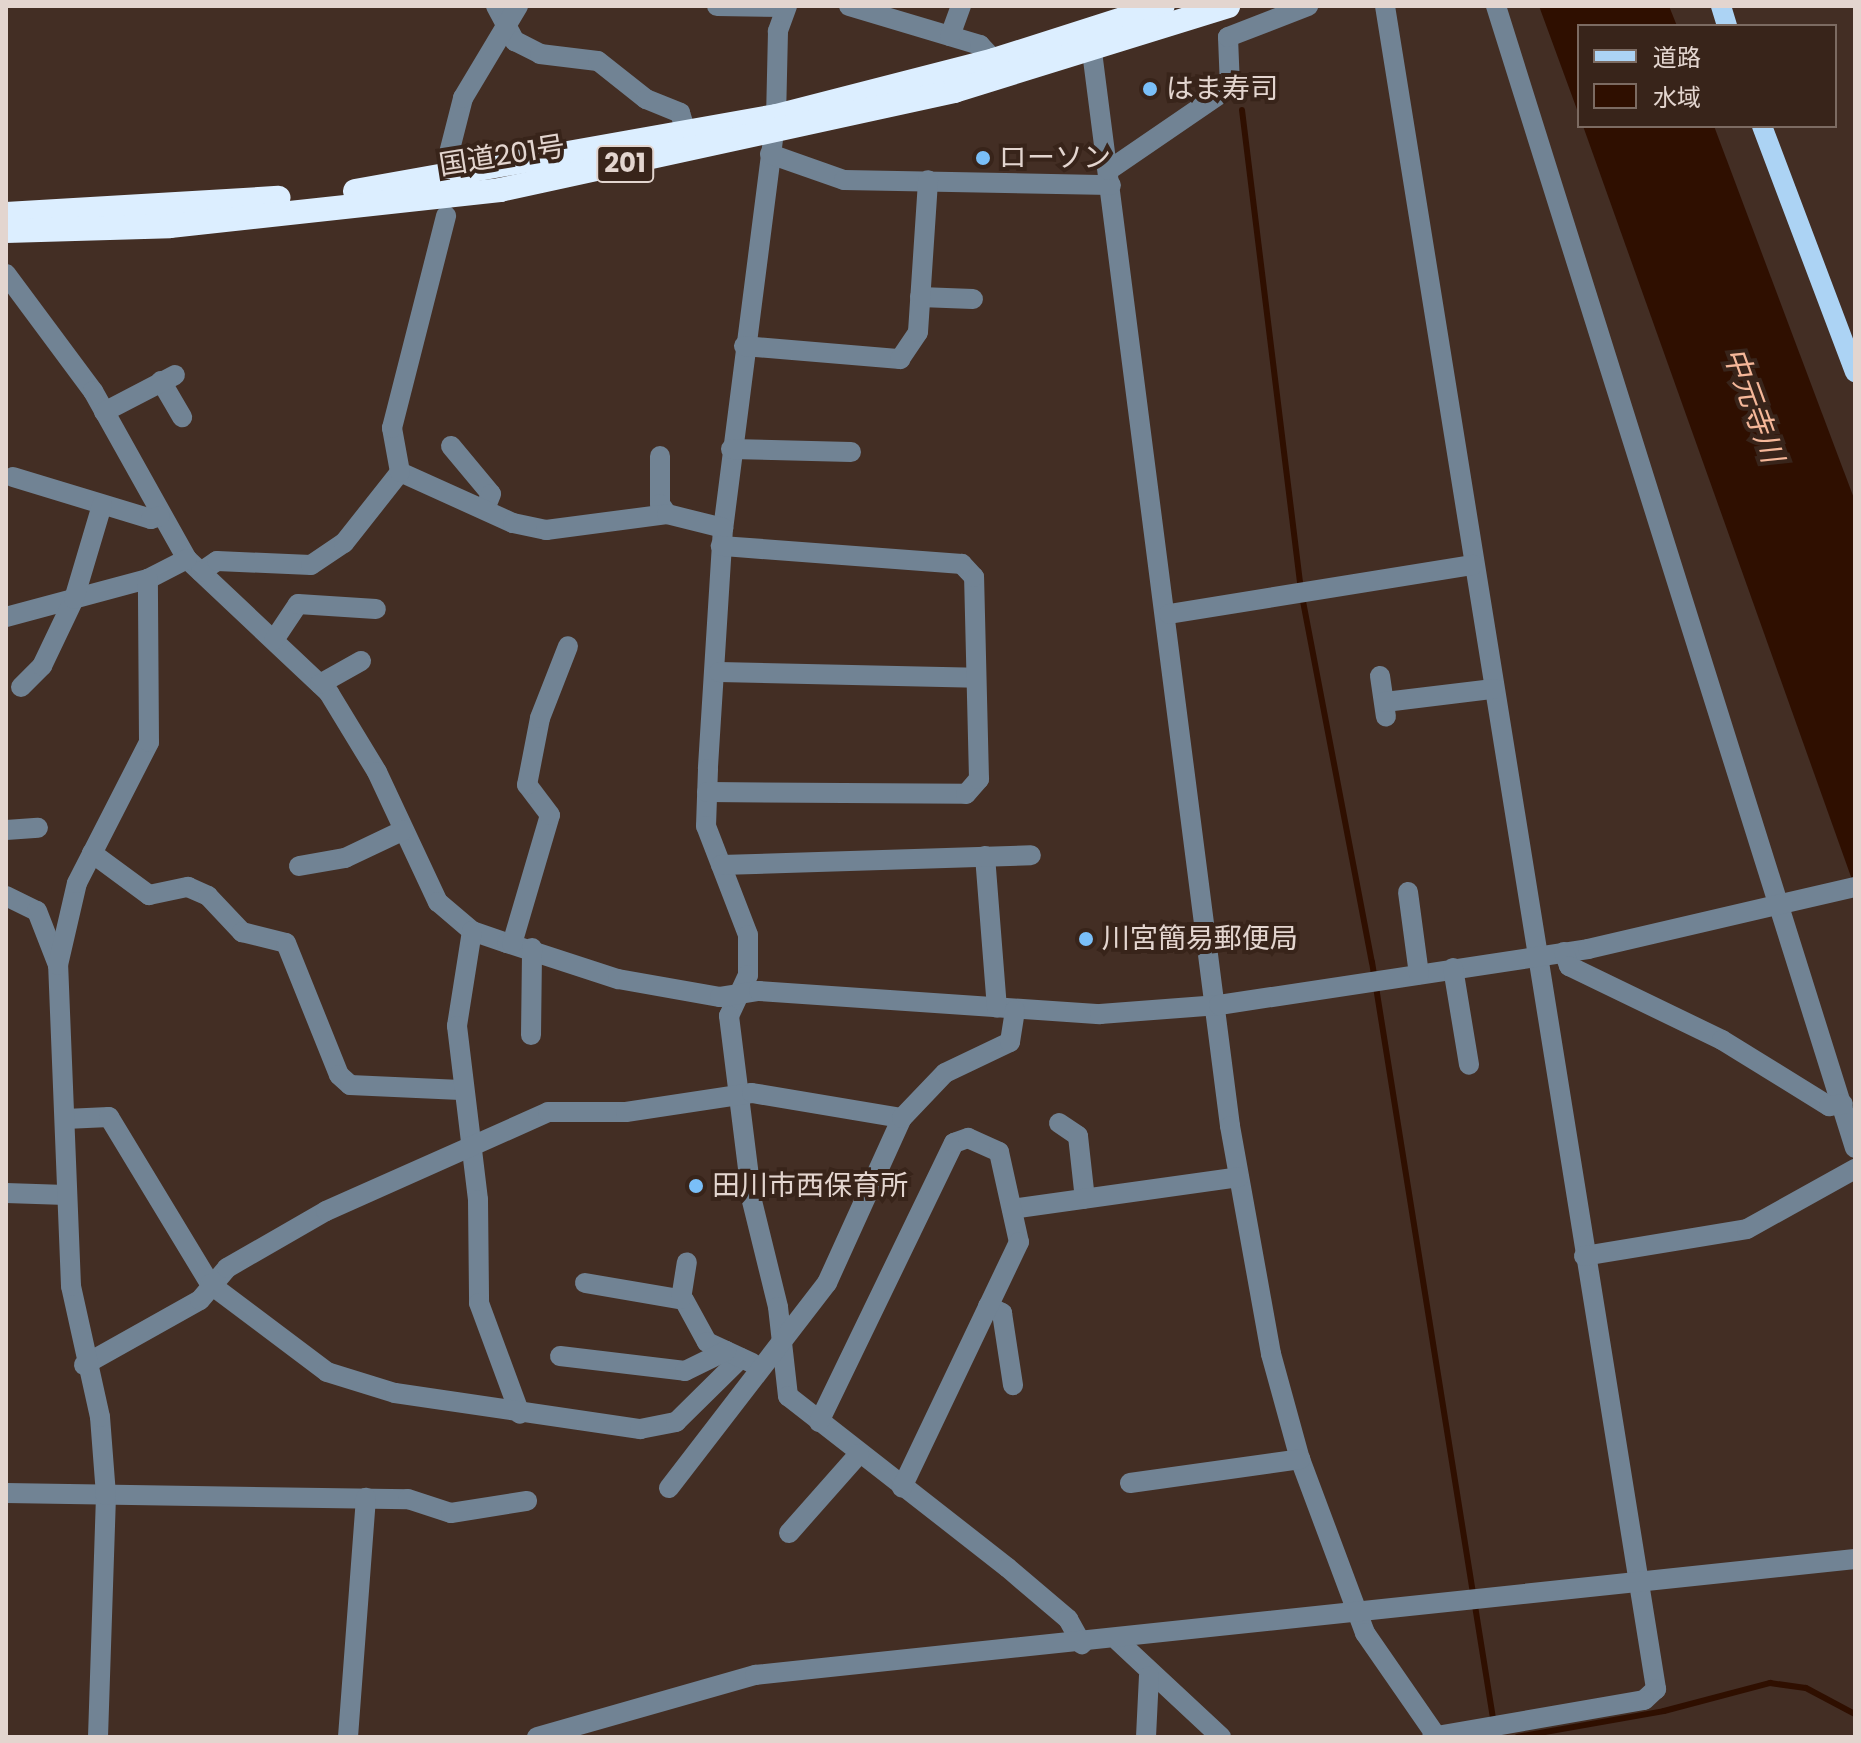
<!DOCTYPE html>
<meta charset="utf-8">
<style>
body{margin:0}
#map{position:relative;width:1861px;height:1743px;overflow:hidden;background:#432e24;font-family:Poppins,"Noto Sans JP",sans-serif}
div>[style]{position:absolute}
.water>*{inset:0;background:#2f0f00}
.stream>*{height:6px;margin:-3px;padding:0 3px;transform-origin:3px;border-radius:3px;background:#2f0f00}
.minor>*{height:20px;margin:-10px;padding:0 10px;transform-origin:10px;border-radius:10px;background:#718394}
.major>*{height:20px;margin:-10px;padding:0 10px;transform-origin:10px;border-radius:10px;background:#acd3f4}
.highway>*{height:24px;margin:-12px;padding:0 12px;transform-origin:12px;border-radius:12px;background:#dceeff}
.dots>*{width:22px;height:22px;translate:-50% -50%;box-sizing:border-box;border:4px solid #38241a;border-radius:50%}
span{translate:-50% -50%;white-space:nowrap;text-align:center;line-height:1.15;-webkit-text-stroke:8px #38241a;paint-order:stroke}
.shield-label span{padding:2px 6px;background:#38241a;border:2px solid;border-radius:6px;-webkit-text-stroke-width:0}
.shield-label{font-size:26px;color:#e3d5cf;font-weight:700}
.poi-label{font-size:28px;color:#e3d5cf}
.left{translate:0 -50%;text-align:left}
.street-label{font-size:28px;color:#e3d5cf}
.water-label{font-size:30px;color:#f5b799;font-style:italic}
.frame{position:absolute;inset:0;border:8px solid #e3d5cf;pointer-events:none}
.legend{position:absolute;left:1577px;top:24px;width:260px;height:104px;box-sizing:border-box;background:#38241a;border:2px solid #7c6b62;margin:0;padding:10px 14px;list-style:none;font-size:24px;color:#e3d5cf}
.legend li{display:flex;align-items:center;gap:16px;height:40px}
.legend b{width:40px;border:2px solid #7c6b62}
</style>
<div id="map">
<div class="water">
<i style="clip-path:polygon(1539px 6px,1669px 6px,1677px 26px,1579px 26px,1579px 115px)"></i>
<i style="clip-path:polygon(1583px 126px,1714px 126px,1855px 501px,1855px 888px)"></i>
</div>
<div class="stream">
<i style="left:1242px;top:110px;width:490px;rotate:83deg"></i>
<i style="left:1302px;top:596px;width:373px;rotate:79.2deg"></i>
<i style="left:1372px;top:962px;width:785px;rotate:80.91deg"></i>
<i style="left:1517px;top:1737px;width:149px;rotate:-10deg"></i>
<i style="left:1664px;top:1711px;width:110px;rotate:-14.8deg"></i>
<i style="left:1770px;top:1683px;width:36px;rotate:8deg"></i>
<i style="left:1806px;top:1688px;width:55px;rotate:28deg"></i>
</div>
<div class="minor">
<i style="left:496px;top:6px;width:40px;rotate:62deg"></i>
<i style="left:515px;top:41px;width:28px;rotate:27deg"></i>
<i style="left:540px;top:54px;width:58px;rotate:6.9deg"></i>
<i style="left:598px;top:61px;width:61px;rotate:38.4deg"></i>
<i style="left:646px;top:99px;width:37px;rotate:22deg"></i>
<i style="left:680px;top:113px;width:19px;rotate:72deg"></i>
<i style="left:717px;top:6px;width:69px;rotate:0.8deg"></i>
<i style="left:787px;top:6px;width:27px;rotate:110deg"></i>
<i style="left:778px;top:31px;width:85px;rotate:91.3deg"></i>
<i style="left:776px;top:116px;width:415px;rotate:97.3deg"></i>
<i style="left:723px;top:528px;width:241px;rotate:93.6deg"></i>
<i style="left:708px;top:769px;width:57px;rotate:92deg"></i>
<i style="left:706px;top:826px;width:117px;rotate:68.9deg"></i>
<i style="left:748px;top:935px;width:40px;rotate:90deg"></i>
<i style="left:748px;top:975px;width:45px;rotate:114.9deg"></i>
<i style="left:729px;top:1016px;width:186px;rotate:82.9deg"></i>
<i style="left:752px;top:1201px;width:109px;rotate:76.2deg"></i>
<i style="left:778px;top:1307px;width:90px;rotate:83.6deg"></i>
<i style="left:788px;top:1396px;width:279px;rotate:38deg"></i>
<i style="left:1008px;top:1568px;width:79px;rotate:40.4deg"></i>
<i style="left:1068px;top:1619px;width:29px;rotate:61deg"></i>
<i style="left:849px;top:6px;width:137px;rotate:16.6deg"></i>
<i style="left:980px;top:45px;width:21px;rotate:47deg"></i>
<i style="left:1385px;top:6px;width:1705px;rotate:80.85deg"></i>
<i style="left:1656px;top:1689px;width:16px;rotate:137deg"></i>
<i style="left:1644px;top:1700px;width:215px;rotate:170.1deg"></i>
<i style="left:1496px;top:6px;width:1197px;rotate:72.55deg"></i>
<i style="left:950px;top:36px;width:32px;rotate:-70deg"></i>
<i style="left:1090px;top:36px;width:1099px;rotate:82.68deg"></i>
<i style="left:1230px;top:1126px;width:232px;rotate:79.8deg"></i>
<i style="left:1271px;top:1354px;width:109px;rotate:74.6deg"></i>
<i style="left:1300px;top:1459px;width:186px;rotate:69.5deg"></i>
<i style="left:1365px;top:1633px;width:126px;rotate:55.3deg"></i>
<i style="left:770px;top:154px;width:78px;rotate:19.4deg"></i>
<i style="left:844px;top:180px;width:267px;rotate:1.1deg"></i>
<i style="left:448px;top:157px;width:61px;rotate:-75.7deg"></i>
<i style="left:463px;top:98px;width:107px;rotate:-59.1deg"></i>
<i style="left:1109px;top:170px;width:147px;rotate:-34.4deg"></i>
<i style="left:1230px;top:87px;width:50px;rotate:-92.3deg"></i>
<i style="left:1228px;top:37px;width:86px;rotate:-21.2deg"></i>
<i style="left:6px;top:274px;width:146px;rotate:53.4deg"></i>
<i style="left:93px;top:391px;width:193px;rotate:60.8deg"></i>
<i style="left:187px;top:559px;width:195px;rotate:43.3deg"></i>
<i style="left:329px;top:693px;width:92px;rotate:58.7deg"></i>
<i style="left:377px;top:772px;width:144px;rotate:64.9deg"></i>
<i style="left:438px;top:902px;width:45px;rotate:40.5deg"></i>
<i style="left:472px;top:931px;width:37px;rotate:19deg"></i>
<i style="left:507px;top:943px;width:117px;rotate:18deg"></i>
<i style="left:618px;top:979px;width:104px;rotate:10deg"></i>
<i style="left:720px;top:997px;width:39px;rotate:-9deg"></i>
<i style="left:759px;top:991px;width:342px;rotate:3.9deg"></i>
<i style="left:1100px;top:1014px;width:119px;rotate:-4.3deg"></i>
<i style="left:1219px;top:1005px;width:373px;rotate:-8.6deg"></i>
<i style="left:1588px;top:949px;width:274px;rotate:-13.1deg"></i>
<i style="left:920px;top:297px;width:53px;rotate:2.2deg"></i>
<i style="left:744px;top:346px;width:157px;rotate:4.8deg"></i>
<i style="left:900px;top:359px;width:32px;rotate:-56deg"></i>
<i style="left:918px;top:332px;width:152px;rotate:-86.2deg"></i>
<i style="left:161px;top:381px;width:42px;rotate:59.7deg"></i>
<i style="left:104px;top:412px;width:80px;rotate:-27.5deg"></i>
<i style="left:451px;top:446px;width:62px;rotate:50.2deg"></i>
<i style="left:491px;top:494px;width:16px;rotate:112deg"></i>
<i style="left:731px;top:449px;width:120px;rotate:1.4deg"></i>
<i style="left:660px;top:456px;width:48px;rotate:90deg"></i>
<i style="left:660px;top:504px;width:12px;rotate:55deg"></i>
<i style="left:400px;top:472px;width:124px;rotate:24.3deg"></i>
<i style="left:513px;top:523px;width:34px;rotate:12deg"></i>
<i style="left:546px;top:530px;width:122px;rotate:-7.5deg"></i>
<i style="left:667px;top:514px;width:58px;rotate:14deg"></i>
<i style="left:13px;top:477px;width:144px;rotate:16.9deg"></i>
<i style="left:151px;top:519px;width:9px;rotate:-18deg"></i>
<i style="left:201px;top:572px;width:19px;rotate:-35deg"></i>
<i style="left:217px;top:561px;width:94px;rotate:2.4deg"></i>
<i style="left:311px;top:565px;width:40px;rotate:-34deg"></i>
<i style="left:344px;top:543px;width:90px;rotate:-51.7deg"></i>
<i style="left:400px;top:472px;width:45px;rotate:-100.3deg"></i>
<i style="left:392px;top:428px;width:219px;rotate:-75.7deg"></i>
<i style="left:1169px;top:614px;width:308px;rotate:-9.2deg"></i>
<i style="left:6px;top:617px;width:147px;rotate:-15deg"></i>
<i style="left:148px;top:579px;width:44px;rotate:-27.1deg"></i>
<i style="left:274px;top:640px;width:43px;rotate:-56.3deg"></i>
<i style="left:298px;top:604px;width:78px;rotate:3.7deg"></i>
<i style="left:719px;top:672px;width:257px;rotate:1.3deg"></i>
<i style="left:1380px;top:676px;width:41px;rotate:81.7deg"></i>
<i style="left:320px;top:684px;width:47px;rotate:-29.3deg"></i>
<i style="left:21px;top:687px;width:30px;rotate:-45deg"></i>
<i style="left:42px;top:666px;width:74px;rotate:-64.5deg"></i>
<i style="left:74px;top:599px;width:98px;rotate:-73.4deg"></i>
<i style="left:1385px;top:702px;width:109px;rotate:-6.9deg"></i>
<i style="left:707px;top:792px;width:259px;rotate:0.4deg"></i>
<i style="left:966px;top:794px;width:20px;rotate:-49deg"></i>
<i style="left:979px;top:779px;width:202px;rotate:-91.4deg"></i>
<i style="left:974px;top:577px;width:18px;rotate:-133deg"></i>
<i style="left:962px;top:564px;width:242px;rotate:-175.7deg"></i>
<i style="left:6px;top:830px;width:32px;rotate:-4deg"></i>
<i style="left:92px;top:853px;width:71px;rotate:36.4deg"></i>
<i style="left:149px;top:895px;width:40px;rotate:-12deg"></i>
<i style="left:188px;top:887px;width:22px;rotate:24deg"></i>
<i style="left:208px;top:896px;width:50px;rotate:46.6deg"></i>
<i style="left:242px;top:932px;width:45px;rotate:14deg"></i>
<i style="left:286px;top:943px;width:142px;rotate:68.1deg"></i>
<i style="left:339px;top:1075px;width:15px;rotate:42deg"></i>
<i style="left:350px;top:1085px;width:111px;rotate:2.6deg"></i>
<i style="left:985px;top:856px;width:152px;rotate:85.5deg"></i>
<i style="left:721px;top:865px;width:310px;rotate:-1.8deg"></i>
<i style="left:299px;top:866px;width:47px;rotate:-9.9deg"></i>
<i style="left:345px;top:858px;width:65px;rotate:-25.4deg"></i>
<i style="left:1408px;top:892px;width:83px;rotate:82.4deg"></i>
<i style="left:6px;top:896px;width:34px;rotate:26deg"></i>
<i style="left:37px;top:911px;width:58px;rotate:68.7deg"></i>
<i style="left:472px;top:931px;width:96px;rotate:99deg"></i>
<i style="left:457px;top:1026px;width:175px;rotate:83.1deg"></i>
<i style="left:478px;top:1200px;width:103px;rotate:89.4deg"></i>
<i style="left:479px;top:1303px;width:118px;rotate:69.7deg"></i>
<i style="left:512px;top:944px;width:134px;rotate:-73.6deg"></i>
<i style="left:550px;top:815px;width:38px;rotate:-127deg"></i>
<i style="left:527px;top:785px;width:68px;rotate:-79deg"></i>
<i style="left:540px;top:718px;width:77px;rotate:-68.7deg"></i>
<i style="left:1564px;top:952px;width:15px;rotate:70deg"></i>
<i style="left:1569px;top:966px;width:170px;rotate:25.8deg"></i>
<i style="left:1722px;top:1040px;width:126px;rotate:31.7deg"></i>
<i style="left:1829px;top:1106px;width:14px;rotate:-8deg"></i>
<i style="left:1453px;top:968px;width:98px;rotate:80.6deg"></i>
<i style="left:531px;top:1035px;width:87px;rotate:-89.3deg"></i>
<i style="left:65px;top:1119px;width:44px;rotate:-2.6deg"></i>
<i style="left:109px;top:1117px;width:195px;rotate:58.8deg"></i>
<i style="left:210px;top:1284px;width:146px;rotate:36.9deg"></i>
<i style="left:327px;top:1372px;width:71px;rotate:17.2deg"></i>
<i style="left:395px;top:1393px;width:248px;rotate:8.4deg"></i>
<i style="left:640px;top:1429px;width:37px;rotate:-11deg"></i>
<i style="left:676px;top:1422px;width:91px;rotate:-44.6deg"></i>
<i style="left:1059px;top:1123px;width:23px;rotate:34deg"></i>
<i style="left:1078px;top:1136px;width:63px;rotate:83.7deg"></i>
<i style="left:6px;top:1193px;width:60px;rotate:1.9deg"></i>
<i style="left:1012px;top:1209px;width:229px;rotate:-8deg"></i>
<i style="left:1584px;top:1256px;width:165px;rotate:-9.4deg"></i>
<i style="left:1747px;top:1229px;width:124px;rotate:-29.1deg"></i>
<i style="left:585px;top:1283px;width:100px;rotate:9.7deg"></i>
<i style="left:684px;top:1300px;width:48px;rotate:61.3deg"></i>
<i style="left:707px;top:1342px;width:50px;rotate:25deg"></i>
<i style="left:681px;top:1299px;width:37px;rotate:-81deg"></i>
<i style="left:988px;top:1306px;width:16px;rotate:27deg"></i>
<i style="left:1002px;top:1313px;width:73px;rotate:81.3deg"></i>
<i style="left:560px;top:1356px;width:126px;rotate:6.8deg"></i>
<i style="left:685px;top:1371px;width:46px;rotate:-26deg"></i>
<i style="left:84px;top:1365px;width:133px;rotate:-29.3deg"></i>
<i style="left:200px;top:1300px;width:42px;rotate:-49.8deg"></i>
<i style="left:227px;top:1268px;width:114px;rotate:-29.9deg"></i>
<i style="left:326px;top:1211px;width:243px;rotate:-24deg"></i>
<i style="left:548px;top:1112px;width:78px"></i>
<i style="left:626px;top:1112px;width:127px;rotate:-8.6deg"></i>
<i style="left:752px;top:1093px;width:152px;rotate:9.5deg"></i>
<i style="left:819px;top:1422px;width:310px;rotate:-64.2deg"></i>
<i style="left:954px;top:1143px;width:15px;rotate:-20deg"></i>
<i style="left:968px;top:1138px;width:34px;rotate:24deg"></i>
<i style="left:999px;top:1152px;width:92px;rotate:77.5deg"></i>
<i style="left:1019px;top:1242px;width:272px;rotate:115.5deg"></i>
<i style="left:1130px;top:1483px;width:172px;rotate:-8deg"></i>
<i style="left:669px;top:1488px;width:259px;rotate:-52.4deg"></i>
<i style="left:827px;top:1283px;width:181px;rotate:-65.6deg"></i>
<i style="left:902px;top:1118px;width:62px;rotate:-46.3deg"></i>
<i style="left:945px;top:1073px;width:72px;rotate:-25.5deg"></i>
<i style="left:1010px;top:1042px;width:32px;rotate:-81deg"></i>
<i style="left:6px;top:1493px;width:402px;rotate:0.9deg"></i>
<i style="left:408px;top:1499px;width:45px;rotate:18deg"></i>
<i style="left:451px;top:1513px;width:77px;rotate:-9deg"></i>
<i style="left:789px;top:1533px;width:106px;rotate:-48.5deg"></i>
<i style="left:1118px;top:1641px;width:141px;rotate:43deg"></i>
<i style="left:98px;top:1737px;width:242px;rotate:-88.1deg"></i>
<i style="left:106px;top:1495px;width:78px;rotate:-94.4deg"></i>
<i style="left:100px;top:1417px;width:134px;rotate:-102.5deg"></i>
<i style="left:71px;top:1286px;width:321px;rotate:-92.3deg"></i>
<i style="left:58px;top:965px;width:84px;rotate:-77deg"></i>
<i style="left:77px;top:883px;width:158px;rotate:-62.9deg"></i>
<i style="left:149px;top:742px;width:163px;rotate:-90.4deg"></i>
<i style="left:348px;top:1737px;width:240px;rotate:-85.7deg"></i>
<i style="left:537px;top:1737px;width:227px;rotate:-15.9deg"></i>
<i style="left:755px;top:1675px;width:1106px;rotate:-6.02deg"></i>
<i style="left:1146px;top:1737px;width:61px;rotate:-87.2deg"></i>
</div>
<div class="major">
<i style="left:1721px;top:6px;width:21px;rotate:73deg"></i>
<i style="left:1762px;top:126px;width:263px;rotate:69.3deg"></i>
</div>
<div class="highway">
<i style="left:355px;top:191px;width:428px;rotate:-10.1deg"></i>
<i style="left:776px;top:116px;width:225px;rotate:-14.4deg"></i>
<i style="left:994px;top:60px;width:177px;rotate:-17.7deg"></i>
<i style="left:6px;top:214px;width:273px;rotate:-3.4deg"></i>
<i style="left:6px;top:231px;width:164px;rotate:-1.7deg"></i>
<i style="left:170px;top:226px;width:332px;rotate:-6.2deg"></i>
<i style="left:500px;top:190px;width:465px;rotate:-12.3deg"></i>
<i style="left:954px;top:91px;width:287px;rotate:-17.2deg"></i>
</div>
<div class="dots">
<i style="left:1150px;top:89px;background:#7abff8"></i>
<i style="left:983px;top:158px;background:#7abff8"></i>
<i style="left:1086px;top:939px;background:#7abff8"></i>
<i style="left:696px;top:1186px;background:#7abff8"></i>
</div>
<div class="shield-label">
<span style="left:625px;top:164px">201</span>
</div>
<div class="poi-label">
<span class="left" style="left:1166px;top:89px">はま寿司</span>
<span class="left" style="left:999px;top:158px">ローソン</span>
<span class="left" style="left:1102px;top:939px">川宮簡易郵便局</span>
<span class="left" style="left:712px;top:1186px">田川市西保育所</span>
</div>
<div class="street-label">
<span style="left:502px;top:156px;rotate:-9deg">国道201号</span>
</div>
<div class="water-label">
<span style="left:1753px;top:405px;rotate:70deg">中元寺川</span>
</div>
<div class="frame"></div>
<ul class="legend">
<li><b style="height:10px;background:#acd3f4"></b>道路</li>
<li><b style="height:22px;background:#2f0f00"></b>水域</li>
</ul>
</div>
